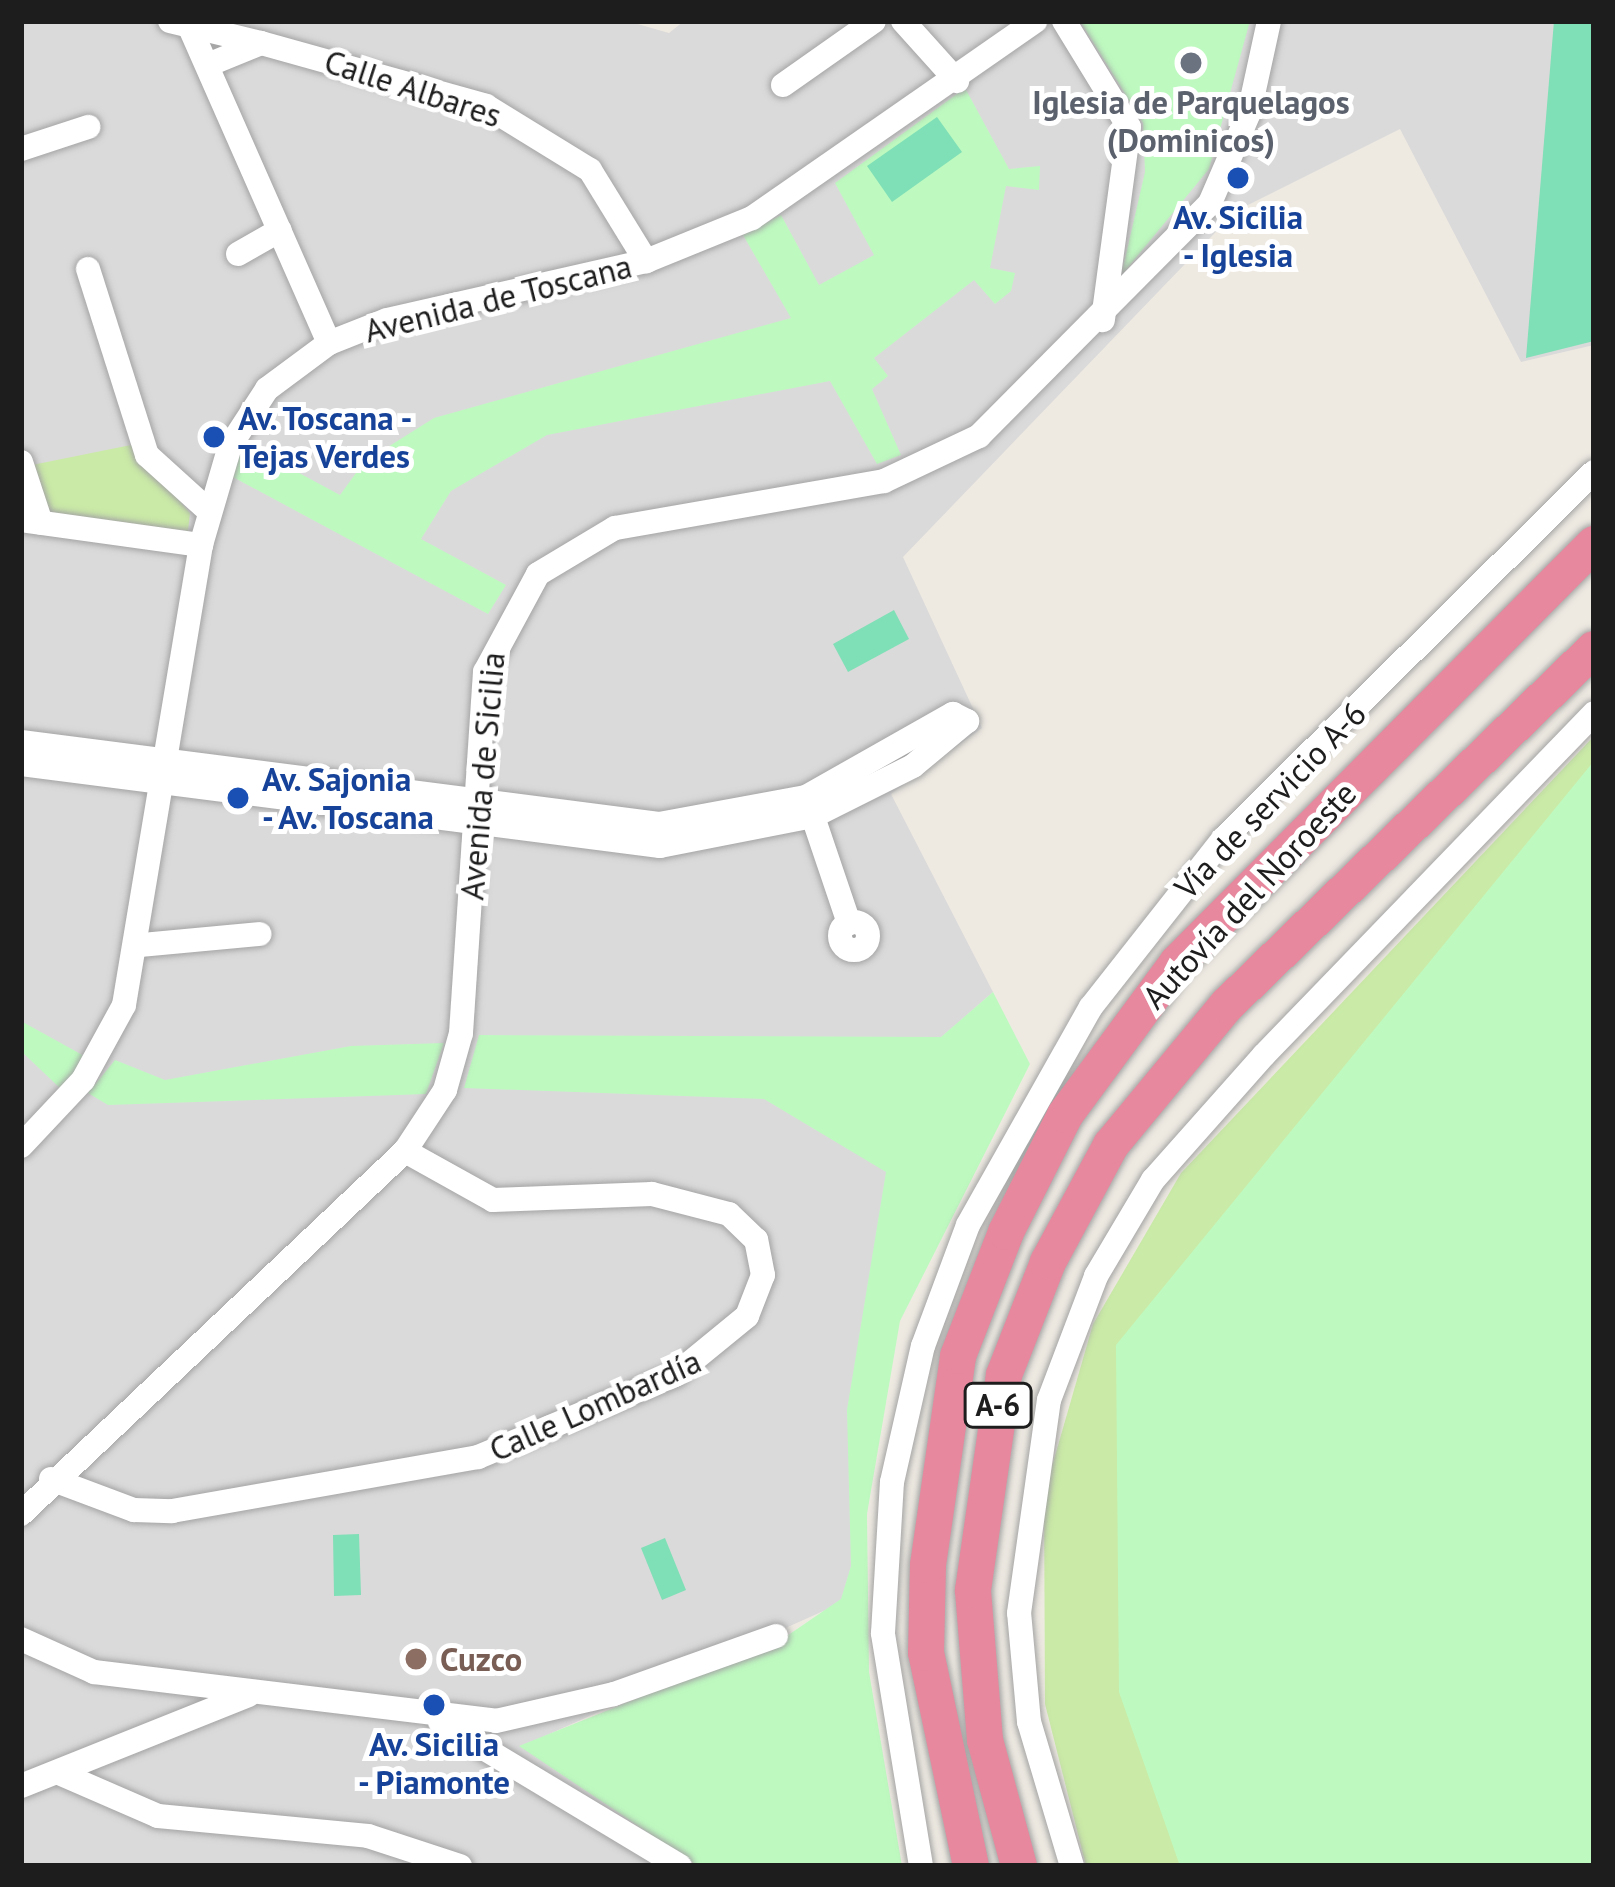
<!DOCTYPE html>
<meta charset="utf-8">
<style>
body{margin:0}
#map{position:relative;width:1615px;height:1887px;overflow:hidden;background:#eeeae2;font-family:"PT Sans",sans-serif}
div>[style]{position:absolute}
.residential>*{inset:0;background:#dbdada}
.grass>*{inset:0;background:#caeaa7}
.park>*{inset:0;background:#befac0}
.pitch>*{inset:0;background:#7fdfb6}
.roads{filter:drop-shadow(0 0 3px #a4a4a4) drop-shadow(0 0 3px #a4a4a4)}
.minor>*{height:24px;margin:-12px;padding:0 12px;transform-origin:12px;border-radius:12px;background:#fff}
.minor>.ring{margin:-12px;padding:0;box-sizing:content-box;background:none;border:24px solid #fff;border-radius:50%}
.highway>*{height:36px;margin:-18px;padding:0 18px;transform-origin:18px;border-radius:18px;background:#e7889e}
.dots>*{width:33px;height:33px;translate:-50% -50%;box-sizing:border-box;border:6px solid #fff;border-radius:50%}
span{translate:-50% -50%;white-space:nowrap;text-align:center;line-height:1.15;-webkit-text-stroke:10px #fff;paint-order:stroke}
.shield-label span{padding:3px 9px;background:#fff;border:3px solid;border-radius:9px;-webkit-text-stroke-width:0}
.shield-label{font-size:30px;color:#1d1d1d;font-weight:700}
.street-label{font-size:33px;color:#1d1d1d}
.worship-label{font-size:33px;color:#5b616d;font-weight:700}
.transit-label{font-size:33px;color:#164399;font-weight:700}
.left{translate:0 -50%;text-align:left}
.education-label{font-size:33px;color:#785e54;font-weight:700}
.frame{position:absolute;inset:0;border:24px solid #1d1d1d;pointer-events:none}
</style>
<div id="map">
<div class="residential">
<i style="clip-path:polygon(21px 21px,627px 21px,669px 33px,684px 21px,1594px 21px,1594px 345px,1521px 362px,1400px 129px,1236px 211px,903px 557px,982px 728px,891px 794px,993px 992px,942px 1037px,848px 1600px,525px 1745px,695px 1866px,21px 1866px)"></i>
</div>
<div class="grass">
<i style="clip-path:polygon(131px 445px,190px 513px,188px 531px,47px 513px,32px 465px)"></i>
<i style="clip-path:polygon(1594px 736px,1594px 1866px,1086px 1866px,1045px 1704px,1044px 1494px,1093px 1324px,1181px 1173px)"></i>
</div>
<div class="park">
<i style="clip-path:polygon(1080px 21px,1250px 21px,1209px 169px,1121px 276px,1145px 172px,1143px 123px)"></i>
<i style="clip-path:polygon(965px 88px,1009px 169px,1040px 166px,1039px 190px,1006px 186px,990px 268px,1015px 273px,1011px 291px,995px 304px,974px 280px,874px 358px,888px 376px,872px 389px,901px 455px,877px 464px,830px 381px,547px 435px,451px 491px,421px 539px,506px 585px,488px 614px,231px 476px,245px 444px,340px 495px,364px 462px,434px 418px,791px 318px,743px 235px,781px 215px,819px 285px,874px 255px,835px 183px)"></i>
<i style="clip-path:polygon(1594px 761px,1594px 1866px,1180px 1866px,1119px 1692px,1116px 1345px)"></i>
<i style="clip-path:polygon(993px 992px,1030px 1064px,900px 1321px,867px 1514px,869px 1672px,902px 1866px,698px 1866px,519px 1746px,778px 1642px,841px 1599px,851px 1566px,847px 1410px,886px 1172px,764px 1099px,464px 1088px,479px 1035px,941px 1037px)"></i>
<i style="clip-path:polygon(21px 1021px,86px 1057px,62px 1090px,21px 1051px)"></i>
<i style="clip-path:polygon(444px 1043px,426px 1094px,108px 1105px,88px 1093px,115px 1060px,165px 1080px,351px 1046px)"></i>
</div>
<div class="pitch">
<i style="clip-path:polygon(1554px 21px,1594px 21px,1594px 341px,1526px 358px)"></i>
<i style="clip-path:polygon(937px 117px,962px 152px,892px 202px,867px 166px)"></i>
<i style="clip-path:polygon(894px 610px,909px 639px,848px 672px,833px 644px)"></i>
<i style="clip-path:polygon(359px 1534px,361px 1595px,334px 1596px,333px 1535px)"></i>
<i style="clip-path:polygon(665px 1538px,686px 1590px,662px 1600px,641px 1548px)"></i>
</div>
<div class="roads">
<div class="minor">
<i style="left:170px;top:21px;width:94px;rotate:13.6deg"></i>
<i style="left:187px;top:21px;width:352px;rotate:66.2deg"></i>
<i style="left:903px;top:21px;width:81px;rotate:48deg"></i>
<i style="left:1064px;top:21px;width:124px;rotate:58.5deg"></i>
<i style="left:1129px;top:127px;width:195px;rotate:97.7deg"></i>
<i style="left:210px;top:64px;width:55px;rotate:-22.4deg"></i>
<i style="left:261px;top:43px;width:234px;rotate:15.6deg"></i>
<i style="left:486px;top:106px;width:122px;rotate:31.6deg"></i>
<i style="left:590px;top:170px;width:107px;rotate:58.4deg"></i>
<i style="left:783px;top:85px;width:111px;rotate:-35.1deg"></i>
<i style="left:21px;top:149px;width:71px;rotate:-18.2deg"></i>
<i style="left:238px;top:254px;width:48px;rotate:-29.7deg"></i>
<i style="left:88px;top:269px;width:195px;rotate:72.4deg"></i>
<i style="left:147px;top:455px;width:84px;rotate:42.1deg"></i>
<i style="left:21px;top:462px;width:64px;rotate:71.8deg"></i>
<i style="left:21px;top:520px;width:182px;rotate:7.9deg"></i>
<i style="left:21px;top:742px;width:643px;rotate:7.32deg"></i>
<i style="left:659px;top:824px;width:149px;rotate:-10.4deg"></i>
<i style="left:806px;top:797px;width:169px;rotate:-29.5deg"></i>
<i style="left:953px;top:714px;width:16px;rotate:27deg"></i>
<i style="left:967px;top:721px;width:70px;rotate:140.2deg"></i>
<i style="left:913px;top:766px;width:112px;rotate:153.4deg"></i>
<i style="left:813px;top:816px;width:156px;rotate:168.9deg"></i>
<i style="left:660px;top:846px;width:644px;rotate:-172.69deg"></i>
<i style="left:809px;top:805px;width:125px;rotate:71.3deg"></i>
<i class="ring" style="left:840px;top:922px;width:4px;height:4px"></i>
<i style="left:141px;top:945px;width:119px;rotate:-5.3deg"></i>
<i style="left:21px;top:1146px;width:91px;rotate:-46.8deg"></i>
<i style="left:83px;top:1080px;width:85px;rotate:-61.3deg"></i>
<i style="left:124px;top:1005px;width:466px;rotate:-80.5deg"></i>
<i style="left:201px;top:545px;width:103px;rotate:-73.7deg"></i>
<i style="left:230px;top:446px;width:68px;rotate:-57deg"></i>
<i style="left:267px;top:389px;width:77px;rotate:-36.6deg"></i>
<i style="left:329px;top:343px;width:62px;rotate:-21.6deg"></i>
<i style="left:387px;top:320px;width:266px;rotate:-12.8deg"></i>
<i style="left:646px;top:261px;width:114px;rotate:-22.1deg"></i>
<i style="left:752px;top:218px;width:345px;rotate:-34.8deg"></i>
<i style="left:51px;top:1479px;width:89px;rotate:20.5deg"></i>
<i style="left:134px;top:1510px;width:38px;rotate:2deg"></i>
<i style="left:172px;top:1511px;width:311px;rotate:-10deg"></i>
<i style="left:478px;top:1457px;width:213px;rotate:-22.6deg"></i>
<i style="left:675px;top:1375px;width:93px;rotate:-39.3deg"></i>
<i style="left:747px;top:1316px;width:44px;rotate:-68.7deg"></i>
<i style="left:763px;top:1275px;width:36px;rotate:-101deg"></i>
<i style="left:756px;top:1240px;width:37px;rotate:-136deg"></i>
<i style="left:729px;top:1214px;width:80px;rotate:-165.4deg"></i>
<i style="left:652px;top:1194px;width:159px;rotate:177.8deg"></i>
<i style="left:493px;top:1200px;width:101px;rotate:-150.9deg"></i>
<i style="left:21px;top:1514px;width:528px;rotate:-43.39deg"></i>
<i style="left:405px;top:1151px;width:73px;rotate:-56.7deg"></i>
<i style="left:445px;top:1090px;width:59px;rotate:-74.3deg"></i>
<i style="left:461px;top:1033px;width:362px;rotate:-86.2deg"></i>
<i style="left:485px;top:672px;width:111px;rotate:-61.6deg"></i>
<i style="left:538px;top:574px;width:90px;rotate:-30.9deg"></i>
<i style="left:615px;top:528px;width:273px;rotate:-9.9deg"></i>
<i style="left:884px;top:481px;width:105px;rotate:-25.3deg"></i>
<i style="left:979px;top:436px;width:328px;rotate:-45.2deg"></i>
<i style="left:1210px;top:203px;width:98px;rotate:-66.6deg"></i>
<i style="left:1249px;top:113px;width:94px;rotate:-77.7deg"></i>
<i style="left:21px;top:1639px;width:80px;rotate:24.3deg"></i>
<i style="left:94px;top:1672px;width:405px;rotate:6.9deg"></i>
<i style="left:496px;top:1721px;width:121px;rotate:-12.9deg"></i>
<i style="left:614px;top:1694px;width:172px;rotate:-19.7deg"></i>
<i style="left:440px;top:1722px;width:280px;rotate:31deg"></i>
<i style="left:59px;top:1773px;width:108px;rotate:23.5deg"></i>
<i style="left:158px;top:1816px;width:211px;rotate:5.4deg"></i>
<i style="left:368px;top:1836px;width:97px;rotate:18.1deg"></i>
<i style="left:21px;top:1786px;width:245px;rotate:-21.8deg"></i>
<i style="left:921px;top:1866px;width:236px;rotate:-99.3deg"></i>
<i style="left:883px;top:1633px;width:151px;rotate:-86.6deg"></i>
<i style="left:892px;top:1482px;width:139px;rotate:-77.2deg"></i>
<i style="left:923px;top:1346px;width:129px;rotate:-69.6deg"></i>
<i style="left:968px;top:1225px;width:250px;rotate:-60.6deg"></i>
<i style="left:1091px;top:1007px;width:214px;rotate:-51.8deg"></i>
<i style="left:1223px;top:839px;width:522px;rotate:-44.69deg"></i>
<i style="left:1072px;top:1866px;width:150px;rotate:-106.6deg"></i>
<i style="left:1029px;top:1722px;width:109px;rotate:-95.2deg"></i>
<i style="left:1019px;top:1613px;width:215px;rotate:-82deg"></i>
<i style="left:1049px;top:1400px;width:133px;rotate:-69.2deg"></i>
<i style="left:1096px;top:1276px;width:112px;rotate:-59.3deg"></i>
<i style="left:1153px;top:1180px;width:167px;rotate:-48.4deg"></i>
<i style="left:1264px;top:1055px;width:475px;rotate:-46deg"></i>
</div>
<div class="highway">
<i style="left:971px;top:1866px;width:218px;rotate:-101.9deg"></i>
<i style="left:926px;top:1653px;width:88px;rotate:-88.7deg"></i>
<i style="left:928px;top:1565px;width:211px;rotate:-81.8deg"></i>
<i style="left:958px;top:1356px;width:133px;rotate:-68.8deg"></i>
<i style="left:1006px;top:1232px;width:131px;rotate:-63.2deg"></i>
<i style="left:1065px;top:1115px;width:189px;rotate:-53.6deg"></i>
<i style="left:1177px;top:963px;width:591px;rotate:-45.14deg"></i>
<i style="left:1019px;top:1866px;width:131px;rotate:-105.1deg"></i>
<i style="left:985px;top:1740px;width:150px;rotate:-94.6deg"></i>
<i style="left:973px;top:1590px;width:217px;rotate:-81.8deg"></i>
<i style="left:1004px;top:1375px;width:121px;rotate:-68.7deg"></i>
<i style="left:1048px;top:1262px;width:133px;rotate:-61.7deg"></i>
<i style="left:1111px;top:1145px;width:182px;rotate:-50.4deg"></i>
<i style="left:1227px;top:1005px;width:511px;rotate:-44.13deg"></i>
</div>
</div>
<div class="dots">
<i style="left:1191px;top:63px;background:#6b7280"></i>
<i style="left:1238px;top:178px;background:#1a4fb4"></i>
<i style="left:214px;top:437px;background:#1a4fb4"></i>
<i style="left:238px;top:798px;background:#1a4fb4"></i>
<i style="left:416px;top:1659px;background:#8d6e63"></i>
<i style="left:434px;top:1705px;background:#1a4fb4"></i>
</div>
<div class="shield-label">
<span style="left:998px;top:1405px">A-6</span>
</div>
<div class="street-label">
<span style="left:413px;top:88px;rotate:18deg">Calle Albares</span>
<span style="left:498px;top:298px;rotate:-14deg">Avenida de Toscana</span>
<span style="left:482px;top:776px;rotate:-85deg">Avenida de Sicilia</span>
<span style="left:1270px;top:800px;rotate:-46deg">Vía de servicio A-6</span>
<span style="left:1249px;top:895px;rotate:-47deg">Autovía del Noroeste</span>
<span style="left:595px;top:1405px;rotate:-24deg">Calle Lombardía</span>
</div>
<div class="worship-label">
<span style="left:1191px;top:121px">Iglesia de Parquelagos<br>(Dominicos)</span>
</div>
<div class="transit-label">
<span style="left:1238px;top:236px">Av. Sicilia<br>- Iglesia</span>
<span class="left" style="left:238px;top:437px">Av. Toscana -<br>Tejas Verdes</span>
<span class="left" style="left:262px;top:798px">Av. Sajonia<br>- Av. Toscana</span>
<span style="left:434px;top:1763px">Av. Sicilia<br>- Piamonte</span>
</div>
<div class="education-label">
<span class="left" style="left:440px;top:1659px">Cuzco</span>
</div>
<div class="frame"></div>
</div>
